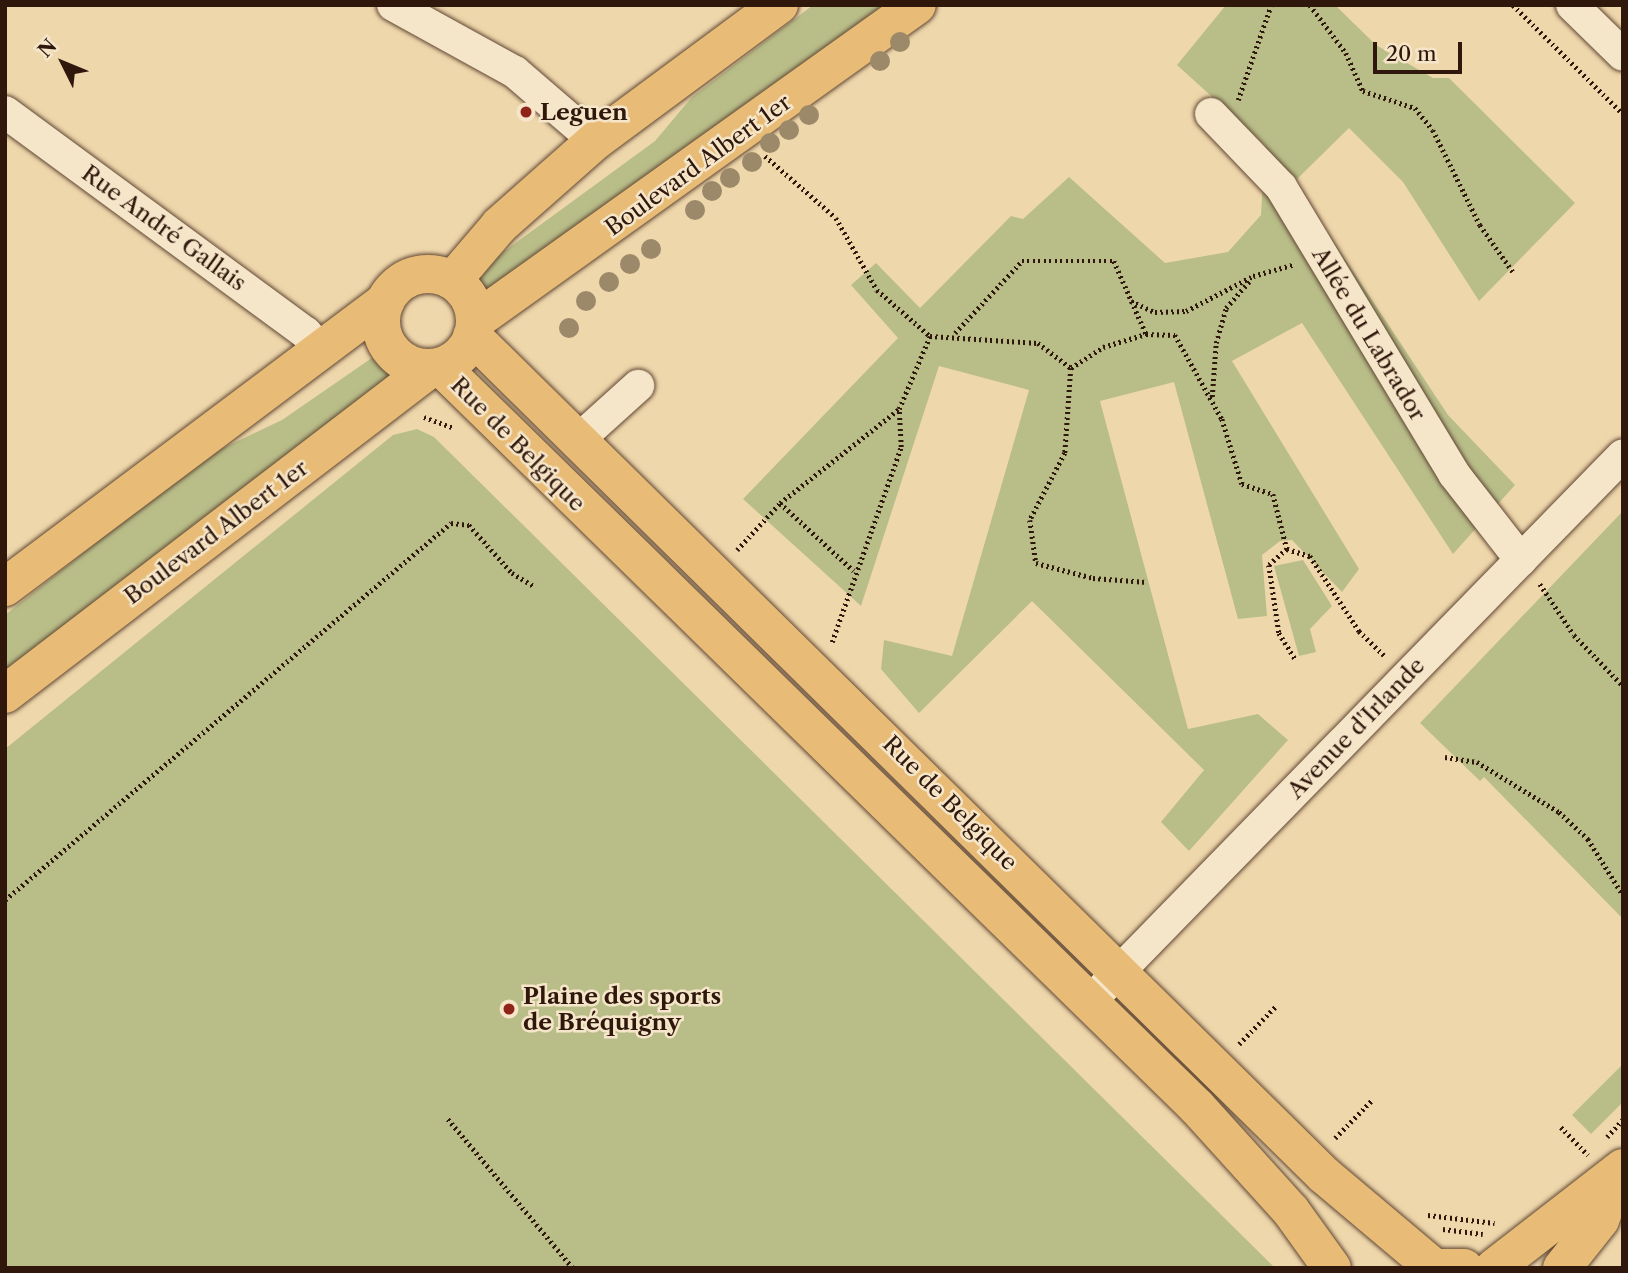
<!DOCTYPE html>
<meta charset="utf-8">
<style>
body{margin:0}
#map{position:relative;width:1628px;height:1273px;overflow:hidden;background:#efd7ac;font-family:"Libre Caslon Text",serif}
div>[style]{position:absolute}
.green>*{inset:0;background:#b9be89}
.path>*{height:4.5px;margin-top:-2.25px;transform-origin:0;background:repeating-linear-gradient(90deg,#30170c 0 2px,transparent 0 5.5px)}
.roads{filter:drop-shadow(0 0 2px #604734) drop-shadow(0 0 2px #604734)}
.minor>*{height:32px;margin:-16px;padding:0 16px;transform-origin:16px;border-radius:16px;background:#f5e5c9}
.major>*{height:38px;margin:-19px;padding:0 19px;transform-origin:19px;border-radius:19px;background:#e8bc76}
.major>.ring{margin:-19px;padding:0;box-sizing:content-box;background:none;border:38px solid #e8bc76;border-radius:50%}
.trees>*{width:20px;height:20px;margin:-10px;border-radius:50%;background:#9c8969}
.dots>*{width:19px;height:19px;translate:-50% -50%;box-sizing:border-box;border:4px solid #f5e5c9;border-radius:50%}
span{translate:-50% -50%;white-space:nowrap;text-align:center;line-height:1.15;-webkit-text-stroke:5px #f5e5c9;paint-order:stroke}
.poi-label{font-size:23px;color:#30170c;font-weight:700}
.left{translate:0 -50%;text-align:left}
.street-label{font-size:23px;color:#30170c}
.frame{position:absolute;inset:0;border:7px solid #30170c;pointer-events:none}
.north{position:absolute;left:28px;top:28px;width:70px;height:70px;-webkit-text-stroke:5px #f5e5c9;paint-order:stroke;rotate:313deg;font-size:19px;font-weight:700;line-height:28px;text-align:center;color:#30170c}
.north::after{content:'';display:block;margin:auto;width:24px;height:32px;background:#30170c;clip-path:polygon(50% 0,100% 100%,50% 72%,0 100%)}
.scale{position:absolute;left:1373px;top:42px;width:89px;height:32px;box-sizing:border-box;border:4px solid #30170c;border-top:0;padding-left:9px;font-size:21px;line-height:24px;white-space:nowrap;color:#30170c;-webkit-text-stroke:5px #f5e5c9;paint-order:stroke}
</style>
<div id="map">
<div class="green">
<i style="clip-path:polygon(813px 5px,894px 5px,477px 311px,462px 301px,461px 283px,655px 141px,692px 97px)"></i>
<i style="clip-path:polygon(1226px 5px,1335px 5px,1376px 45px,1433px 78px,1449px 78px,1575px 203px,1479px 301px,1403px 182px,1349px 128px,1294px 182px,1448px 415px,1515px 485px,1453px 554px,1302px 323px,1232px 361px,1359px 569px,1342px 592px,1292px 540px,1280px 541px,1262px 555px,1267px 616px,1238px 619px,1174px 382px,1100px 401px,1188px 729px,1258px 714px,1288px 740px,1189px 851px,1161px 822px,1204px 770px,1032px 601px,919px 713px,881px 669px,884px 640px,952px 656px,1029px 390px,939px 366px,861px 606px,743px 499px,898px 338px,851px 285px,876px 263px,920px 308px,1011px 216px,1023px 219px,1069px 177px,1165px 263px,1228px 252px,1261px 215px,1265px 145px,1177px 65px)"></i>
<i style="clip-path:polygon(395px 342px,410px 360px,5px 674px,5px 615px,204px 457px,282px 420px)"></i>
<i style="clip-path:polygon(417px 429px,434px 437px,1275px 1268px,5px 1268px,5px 749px,393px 435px)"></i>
<i style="clip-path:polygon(1623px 511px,1623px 919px,1484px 777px,1480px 781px,1420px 723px)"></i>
<i style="clip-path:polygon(1303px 560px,1332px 606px,1310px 629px,1316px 652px,1299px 656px,1274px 566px)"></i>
<i style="clip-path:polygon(1623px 1064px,1623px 1102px,1591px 1134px,1572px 1115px)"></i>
</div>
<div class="path">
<i style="left:1310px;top:5px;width:60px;rotate:53.1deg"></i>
<i style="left:1346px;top:53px;width:42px;rotate:65.9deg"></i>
<i style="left:1363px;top:91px;width:55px;rotate:18.1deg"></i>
<i style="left:1415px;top:108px;width:28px;rotate:51deg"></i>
<i style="left:1433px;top:130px;width:106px;rotate:63.7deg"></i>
<i style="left:1480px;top:225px;width:57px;rotate:54.9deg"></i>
<i style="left:1513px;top:5px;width:155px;rotate:44.7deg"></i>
<i style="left:1238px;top:100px;width:101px;rotate:-70.8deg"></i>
<i style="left:765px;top:156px;width:94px;rotate:41.1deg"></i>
<i style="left:836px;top:218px;width:83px;rotate:60.3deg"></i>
<i style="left:877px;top:290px;width:70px;rotate:41deg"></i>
<i style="left:404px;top:275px;width:26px;rotate:-36deg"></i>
<i style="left:1131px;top:301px;width:26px;rotate:25deg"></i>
<i style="left:1155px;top:312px;width:31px;rotate:-2deg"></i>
<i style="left:1186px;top:311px;width:76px;rotate:-27.6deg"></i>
<i style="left:1253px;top:276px;width:41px;rotate:-15.8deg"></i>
<i style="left:955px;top:333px;width:98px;rotate:-47.1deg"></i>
<i style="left:1022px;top:261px;width:92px"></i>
<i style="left:1114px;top:261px;width:80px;rotate:66.3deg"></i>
<i style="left:1071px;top:368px;width:85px;rotate:94deg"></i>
<i style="left:1065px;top:453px;width:76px;rotate:117.6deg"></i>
<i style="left:1030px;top:520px;width:43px;rotate:82.1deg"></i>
<i style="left:1036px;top:563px;width:59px;rotate:14.7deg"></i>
<i style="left:1093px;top:578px;width:54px;rotate:4.2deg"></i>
<i style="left:1212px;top:397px;width:54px;rotate:-85.8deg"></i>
<i style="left:1216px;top:343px;width:36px;rotate:-74deg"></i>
<i style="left:1226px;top:308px;width:38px;rotate:-49deg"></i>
<i style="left:424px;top:417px;width:30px;rotate:20deg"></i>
<i style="left:780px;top:503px;width:100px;rotate:42.6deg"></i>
<i style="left:1287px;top:549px;width:24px;rotate:138deg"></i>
<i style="left:1269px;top:565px;width:69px;rotate:81.6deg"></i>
<i style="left:1279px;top:633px;width:32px;rotate:58deg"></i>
<i style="left:737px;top:550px;width:64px;rotate:-47.5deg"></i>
<i style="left:780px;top:503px;width:152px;rotate:-38.3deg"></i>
<i style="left:899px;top:409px;width:79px;rotate:-67deg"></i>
<i style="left:930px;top:336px;width:108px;rotate:3.7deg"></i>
<i style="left:1038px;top:343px;width:41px;rotate:37.1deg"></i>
<i style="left:1071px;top:368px;width:38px;rotate:-33deg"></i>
<i style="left:1103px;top:347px;width:45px;rotate:-16.8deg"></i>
<i style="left:1146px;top:334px;width:29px;rotate:2deg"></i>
<i style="left:1175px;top:335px;width:96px;rotate:60.8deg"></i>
<i style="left:1222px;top:419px;width:68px;rotate:72.9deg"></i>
<i style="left:1242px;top:484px;width:33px;rotate:18deg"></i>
<i style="left:1273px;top:494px;width:57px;rotate:75.7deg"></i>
<i style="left:1287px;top:549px;width:24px;rotate:17deg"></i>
<i style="left:1310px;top:556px;width:90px;rotate:56.8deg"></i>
<i style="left:1359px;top:631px;width:36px;rotate:44deg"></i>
<i style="left:1540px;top:584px;width:61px;rotate:56.3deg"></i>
<i style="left:1574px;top:635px;width:71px;rotate:46.1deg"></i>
<i style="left:832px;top:642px;width:207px;rotate:-70.5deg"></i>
<i style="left:901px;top:447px;width:38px;rotate:-93deg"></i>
<i style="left:1445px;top:757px;width:32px;rotate:9deg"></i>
<i style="left:1477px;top:762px;width:96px;rotate:31.4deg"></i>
<i style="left:1559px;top:812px;width:40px;rotate:43deg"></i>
<i style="left:1588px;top:839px;width:66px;rotate:58deg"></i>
<i style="left:5px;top:900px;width:584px;rotate:-40.21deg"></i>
<i style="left:451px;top:523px;width:18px;rotate:6deg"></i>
<i style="left:469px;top:525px;width:64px;rotate:48.1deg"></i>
<i style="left:512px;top:573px;width:26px;rotate:31deg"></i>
<i style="left:1239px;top:1044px;width:52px;rotate:-45.8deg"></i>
<i style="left:448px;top:1119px;width:194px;rotate:50deg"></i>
<i style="left:1561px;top:1127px;width:39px;rotate:46deg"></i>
<i style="left:1607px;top:1137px;width:24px;rotate:-48deg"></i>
<i style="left:1335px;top:1138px;width:52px;rotate:-45.8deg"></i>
<i style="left:1428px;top:1215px;width:67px;rotate:6.8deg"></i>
<i style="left:1443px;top:1229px;width:40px;rotate:7.1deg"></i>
</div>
<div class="roads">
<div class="minor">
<i style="left:393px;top:5px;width:139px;rotate:28.8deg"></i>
<i style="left:515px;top:72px;width:106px;rotate:40.8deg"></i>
<i style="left:1572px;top:5px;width:71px;rotate:44.4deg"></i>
<i style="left:5px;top:112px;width:373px;rotate:36.3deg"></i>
<i style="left:306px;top:333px;width:20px;rotate:49deg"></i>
<i style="left:1211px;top:114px;width:101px;rotate:46.2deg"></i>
<i style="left:1281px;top:187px;width:335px;rotate:58.9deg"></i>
<i style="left:1454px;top:474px;width:109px;rotate:52.1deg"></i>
<i style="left:576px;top:442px;width:84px;rotate:-42.1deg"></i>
<i style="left:1101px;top:990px;width:747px;rotate:-45.7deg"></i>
</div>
<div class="major">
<i class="ring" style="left:381px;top:274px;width:56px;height:56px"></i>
<i style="left:453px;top:280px;width:72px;rotate:-49.5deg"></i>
<i style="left:500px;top:225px;width:127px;rotate:-41.5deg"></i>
<i style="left:595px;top:141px;width:229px;rotate:-36.5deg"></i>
<i style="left:475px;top:321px;width:543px;rotate:-35.56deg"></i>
<i style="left:472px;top:336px;width:1196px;rotate:44.56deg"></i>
<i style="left:1324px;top:1175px;width:140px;rotate:40.1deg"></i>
<i style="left:441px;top:367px;width:1058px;rotate:44.39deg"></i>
<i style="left:1197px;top:1107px;width:140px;rotate:47.9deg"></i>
<i style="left:1291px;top:1211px;width:70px;rotate:54.3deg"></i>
<i style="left:5px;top:587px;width:476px;rotate:-36.9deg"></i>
<i style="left:5px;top:694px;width:533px;rotate:-37.45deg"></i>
<i style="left:1426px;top:1268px;width:38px"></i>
<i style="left:1494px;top:1268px;width:163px;rotate:-37.8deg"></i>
<i style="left:1562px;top:1268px;width:61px;rotate:-51.6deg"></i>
<i style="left:1600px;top:1220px;width:50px;rotate:-69deg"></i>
</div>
</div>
<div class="trees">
<i style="left:900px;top:42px"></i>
<i style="left:880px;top:61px"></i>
<i style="left:809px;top:115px"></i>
<i style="left:789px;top:130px"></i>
<i style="left:770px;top:143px"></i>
<i style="left:752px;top:162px"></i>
<i style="left:730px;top:178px"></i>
<i style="left:712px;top:191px"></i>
<i style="left:695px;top:210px"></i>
<i style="left:651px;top:249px"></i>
<i style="left:630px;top:264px"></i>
<i style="left:609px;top:282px"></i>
<i style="left:586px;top:301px"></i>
<i style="left:569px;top:328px"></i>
</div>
<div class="dots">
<i style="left:526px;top:112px;background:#8f2418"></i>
<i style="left:509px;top:1009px;background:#8f2418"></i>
</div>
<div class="poi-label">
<span class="left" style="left:540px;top:112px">Leguen</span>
<span class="left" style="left:523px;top:1009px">Plaine des sports<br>de Bréquigny</span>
</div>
<div class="street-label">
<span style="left:698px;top:165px;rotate:-36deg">Boulevard Albert 1er</span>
<span style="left:164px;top:228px;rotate:36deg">Rue André Gallais</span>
<span style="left:1369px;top:334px;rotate:59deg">Allée du Labrador</span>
<span style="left:518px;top:444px;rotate:45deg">Rue de Belgique</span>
<span style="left:216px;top:532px;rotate:-37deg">Boulevard Albert 1er</span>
<span style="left:1356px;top:728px;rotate:-46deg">Avenue d'Irlande</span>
<span style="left:950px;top:803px;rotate:45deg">Rue de Belgique</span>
</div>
<div class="frame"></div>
<div class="north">N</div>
<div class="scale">20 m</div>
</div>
